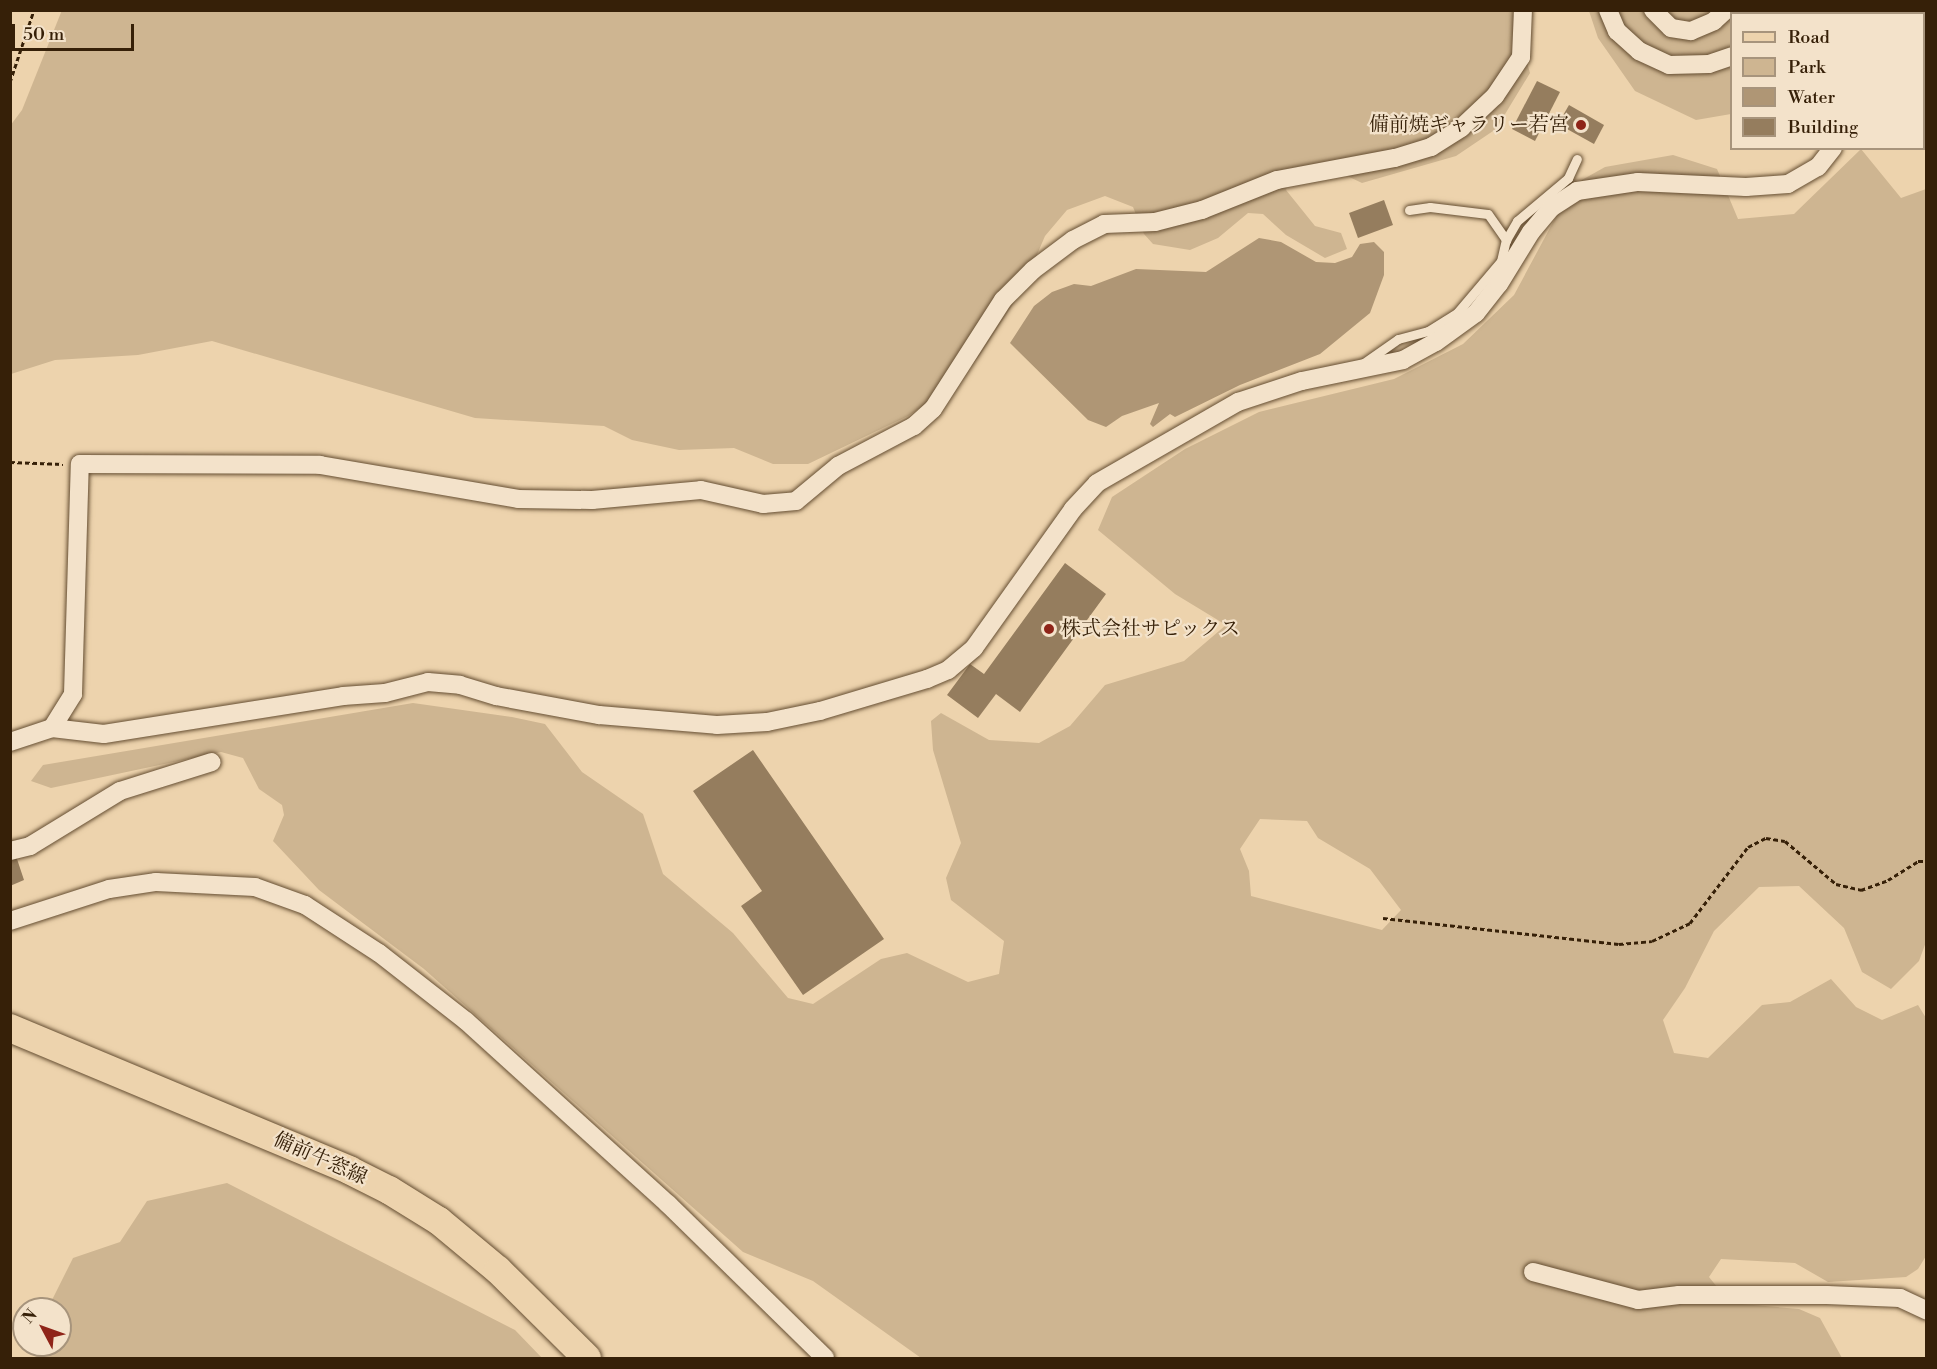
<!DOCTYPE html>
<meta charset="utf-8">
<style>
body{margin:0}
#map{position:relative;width:1937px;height:1369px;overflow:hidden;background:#edd3ad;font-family:"Libre Bodoni","Noto Serif JP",serif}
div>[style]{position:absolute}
.green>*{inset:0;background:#ceb591}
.water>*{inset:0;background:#af9675}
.building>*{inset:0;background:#957d5e}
.path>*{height:3px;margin-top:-1.5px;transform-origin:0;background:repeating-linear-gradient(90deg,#362008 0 4.5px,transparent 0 7.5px)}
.roads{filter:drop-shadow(0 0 2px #644d31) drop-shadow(0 0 2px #644d31)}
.service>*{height:9px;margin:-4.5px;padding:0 4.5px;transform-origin:4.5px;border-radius:4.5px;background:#f3e2ca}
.minor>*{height:18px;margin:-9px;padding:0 9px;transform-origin:9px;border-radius:9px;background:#f3e2ca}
.primary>*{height:28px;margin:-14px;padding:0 14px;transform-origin:14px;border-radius:14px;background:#edd3ad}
.dots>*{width:16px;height:16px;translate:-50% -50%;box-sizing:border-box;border:3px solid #f3e2ca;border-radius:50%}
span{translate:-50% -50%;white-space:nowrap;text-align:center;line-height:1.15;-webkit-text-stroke:4.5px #f3e2ca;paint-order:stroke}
.poi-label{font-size:20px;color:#362008}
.right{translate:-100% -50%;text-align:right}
.left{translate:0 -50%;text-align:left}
.street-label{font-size:20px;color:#362008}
.frame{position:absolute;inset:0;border:12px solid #362008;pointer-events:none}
.legend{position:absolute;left:1730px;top:12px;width:195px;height:138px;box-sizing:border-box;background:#f3e2ca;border:2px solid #a7947c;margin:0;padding:8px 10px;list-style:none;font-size:18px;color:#362008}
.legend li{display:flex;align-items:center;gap:12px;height:30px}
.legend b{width:30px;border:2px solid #a7947c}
.north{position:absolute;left:12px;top:1297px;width:60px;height:60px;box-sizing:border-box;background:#f3e2ca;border:2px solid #a7947c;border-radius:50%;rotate:311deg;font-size:16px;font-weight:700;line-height:24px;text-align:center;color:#362008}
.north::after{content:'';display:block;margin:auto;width:21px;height:27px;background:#8f2418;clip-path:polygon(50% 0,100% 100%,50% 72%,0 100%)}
.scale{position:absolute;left:12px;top:24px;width:122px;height:27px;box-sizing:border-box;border:3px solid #362008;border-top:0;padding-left:8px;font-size:18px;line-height:21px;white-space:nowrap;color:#362008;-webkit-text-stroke:4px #f3e2ca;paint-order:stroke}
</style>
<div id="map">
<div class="green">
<i style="clip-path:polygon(62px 10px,1512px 10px,1530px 73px,1496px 129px,1456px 156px,1362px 183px,1324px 165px,1294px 170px,1286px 190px,1315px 226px,1341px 233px,1347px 249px,1325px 258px,1286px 235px,1263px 214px,1248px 213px,1218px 238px,1190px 250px,1153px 244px,1144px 234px,1133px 207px,1105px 196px,1067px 210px,1045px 236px,1021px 292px,980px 355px,957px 383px,908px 416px,808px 464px,773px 464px,734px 448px,679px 450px,632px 440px,604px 426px,475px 418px,212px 341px,138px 355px,55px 360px,11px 374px,10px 126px,22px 110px)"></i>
<i style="clip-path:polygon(1589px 11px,1793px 11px,1732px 14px,1731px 114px,1696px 120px,1635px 91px,1598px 38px)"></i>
<i style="clip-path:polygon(1825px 11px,1926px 11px,1926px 81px,1924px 14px)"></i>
<i style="clip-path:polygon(evenodd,1861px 149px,1901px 198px,1926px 189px,1926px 942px,1919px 961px,1891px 989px,1862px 972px,1844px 928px,1799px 886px,1759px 887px,1714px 931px,1685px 988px,1663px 1020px,1674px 1053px,1708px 1058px,1762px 1005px,1790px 1002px,1831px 979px,1856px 1007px,1882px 1020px,1918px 1005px,1926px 1018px,1926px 1256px,1918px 1269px,1906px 1277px,1828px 1282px,1795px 1263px,1721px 1259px,1709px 1277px,1730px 1303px,1799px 1309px,1820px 1318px,1842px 1358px,921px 1358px,813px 1281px,743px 1252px,424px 969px,319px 890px,273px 841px,284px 815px,282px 805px,259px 789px,243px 758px,221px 752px,51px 788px,31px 781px,43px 765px,413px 703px,512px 717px,545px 724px,582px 772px,643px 814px,663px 874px,733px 933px,788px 998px,813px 1004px,881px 959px,907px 953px,968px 982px,999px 974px,1004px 941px,951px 900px,946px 878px,961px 843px,933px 750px,931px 721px,941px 713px,989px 740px,1039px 743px,1070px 726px,1105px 685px,1184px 661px,1226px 625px,1175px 594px,1098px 530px,1112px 497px,1185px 449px,1259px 412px,1394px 379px,1463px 344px,1514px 295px,1573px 185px,1605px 167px,1673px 155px,1717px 169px,1738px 219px,1794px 214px,1861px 149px,1260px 819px,1307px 821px,1318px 838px,1370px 869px,1401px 910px,1382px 930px,1251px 896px,1249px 871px,1240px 849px,1260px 819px)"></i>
<i style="clip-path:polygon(227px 1183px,515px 1330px,542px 1358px,34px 1358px,45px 1351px,45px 1345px,60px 1345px,60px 1309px,49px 1306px,73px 1258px,120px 1242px,147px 1201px)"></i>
</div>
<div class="water">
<i style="clip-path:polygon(1259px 238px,1281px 242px,1316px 262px,1335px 263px,1352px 257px,1360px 244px,1374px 242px,1384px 252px,1384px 275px,1370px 313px,1320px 354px,1240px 385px,1175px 417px,1170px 414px,1153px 427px,1150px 424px,1159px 403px,1122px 416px,1106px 427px,1088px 420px,1010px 343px,1034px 306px,1052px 292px,1074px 284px,1091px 286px,1136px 269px,1206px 272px)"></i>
</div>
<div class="building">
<i style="clip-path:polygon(1537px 81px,1560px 92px,1535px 141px,1512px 129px)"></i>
<i style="clip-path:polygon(1569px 105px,1604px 125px,1594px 144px,1558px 124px)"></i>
<i style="clip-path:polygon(1384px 200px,1393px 225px,1358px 238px,1349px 213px)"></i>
<i style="clip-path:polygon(1065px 563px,1106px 594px,1020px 712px,996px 694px,978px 718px,947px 695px,970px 664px,984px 674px)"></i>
<i style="clip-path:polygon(753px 750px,884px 939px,803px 995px,741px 906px,762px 891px,693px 791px)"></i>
<i style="clip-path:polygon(16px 856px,24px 880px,10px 886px,10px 857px)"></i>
</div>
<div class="path">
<i style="left:10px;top:82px;width:76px;rotate:-71.6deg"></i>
<i style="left:10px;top:462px;width:53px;rotate:2.2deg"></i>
<i style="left:1383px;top:918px;width:237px;rotate:6.3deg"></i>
<i style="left:1619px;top:944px;width:33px;rotate:-5deg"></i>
<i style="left:1652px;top:941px;width:42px;rotate:-25.3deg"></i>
<i style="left:1690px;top:923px;width:96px;rotate:-52.7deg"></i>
<i style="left:1748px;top:847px;width:20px;rotate:-27deg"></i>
<i style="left:1766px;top:838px;width:19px;rotate:9deg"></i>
<i style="left:1785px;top:841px;width:67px;rotate:40.1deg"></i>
<i style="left:1836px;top:884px;width:26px;rotate:13deg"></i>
<i style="left:1861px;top:890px;width:29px;rotate:-20deg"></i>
<i style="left:1888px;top:880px;width:36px;rotate:-32deg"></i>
<i style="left:1918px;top:861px;width:8px"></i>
</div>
<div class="roads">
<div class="service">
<i style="left:1409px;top:210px;width:21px;rotate:-8deg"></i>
<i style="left:1430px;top:207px;width:58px;rotate:6.9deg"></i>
<i style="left:1488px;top:214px;width:32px;rotate:55deg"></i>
<i style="left:1361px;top:365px;width:45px;rotate:-35.1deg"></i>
<i style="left:1398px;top:339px;width:31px;rotate:-15deg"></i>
<i style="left:1428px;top:331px;width:34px;rotate:-32deg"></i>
<i style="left:1457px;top:313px;width:68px;rotate:-49.8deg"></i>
<i style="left:1501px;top:261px;width:22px;rotate:-77deg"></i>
<i style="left:1506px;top:240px;width:22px;rotate:-60deg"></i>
<i style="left:1517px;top:221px;width:67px;rotate:-40.1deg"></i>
<i style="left:1568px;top:178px;width:21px;rotate:-65deg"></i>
</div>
<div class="minor">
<i style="left:1608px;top:10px;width:23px;rotate:67deg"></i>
<i style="left:1617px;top:31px;width:30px;rotate:42deg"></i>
<i style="left:1639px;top:51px;width:33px;rotate:25deg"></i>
<i style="left:1669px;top:65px;width:40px;rotate:-1.4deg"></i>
<i style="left:1709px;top:64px;width:24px;rotate:-19deg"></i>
<i style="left:1653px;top:10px;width:25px;rotate:45deg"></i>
<i style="left:1671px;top:28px;width:20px;rotate:9deg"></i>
<i style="left:1691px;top:31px;width:25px;rotate:-23deg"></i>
<i style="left:1714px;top:21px;width:16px;rotate:-43deg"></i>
<i style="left:1808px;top:10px;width:4px;rotate:63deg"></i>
<i style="left:1924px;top:99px;width:2px"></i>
<i style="left:52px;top:728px;width:40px;rotate:-58deg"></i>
<i style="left:73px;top:694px;width:230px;rotate:-88.3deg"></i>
<i style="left:80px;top:464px;width:240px;rotate:0.2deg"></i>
<i style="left:320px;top:465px;width:201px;rotate:9.7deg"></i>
<i style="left:518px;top:499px;width:74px;rotate:0.8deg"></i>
<i style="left:592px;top:500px;width:109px;rotate:-5.2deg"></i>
<i style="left:701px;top:490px;width:64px;rotate:12.7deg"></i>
<i style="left:763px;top:504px;width:33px;rotate:-5deg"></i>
<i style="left:796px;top:501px;width:55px;rotate:-39.8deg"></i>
<i style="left:838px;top:466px;width:86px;rotate:-27.8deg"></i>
<i style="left:914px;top:426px;width:25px;rotate:-42deg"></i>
<i style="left:933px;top:409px;width:130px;rotate:-57.3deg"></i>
<i style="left:1003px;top:300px;width:42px;rotate:-45deg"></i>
<i style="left:1033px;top:270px;width:50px;rotate:-36.9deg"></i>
<i style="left:1073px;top:240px;width:35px;rotate:-27deg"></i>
<i style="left:1104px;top:224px;width:51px;rotate:-2.2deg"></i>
<i style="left:1155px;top:222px;width:49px;rotate:-14.3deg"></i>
<i style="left:1202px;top:210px;width:81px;rotate:-21.8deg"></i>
<i style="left:1277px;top:180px;width:120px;rotate:-10.6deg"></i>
<i style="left:1395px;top:158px;width:38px;rotate:-17deg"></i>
<i style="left:1431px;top:147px;width:36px;rotate:-32deg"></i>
<i style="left:1461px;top:128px;width:47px;rotate:-43.3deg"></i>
<i style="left:1495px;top:96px;width:47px;rotate:-56.3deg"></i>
<i style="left:1521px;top:57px;width:47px;rotate:-87.6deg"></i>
<i style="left:10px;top:742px;width:44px;rotate:-18.4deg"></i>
<i style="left:52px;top:728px;width:52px;rotate:6.6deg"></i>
<i style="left:104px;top:734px;width:242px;rotate:-9deg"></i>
<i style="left:343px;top:696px;width:42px;rotate:-4.1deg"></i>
<i style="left:385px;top:693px;width:44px;rotate:-14.3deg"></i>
<i style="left:428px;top:682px;width:32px;rotate:5deg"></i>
<i style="left:460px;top:685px;width:38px;rotate:17deg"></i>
<i style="left:496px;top:696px;width:105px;rotate:10.5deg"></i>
<i style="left:599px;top:715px;width:118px;rotate:4.8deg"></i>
<i style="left:717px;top:725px;width:50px;rotate:-3.4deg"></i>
<i style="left:767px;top:722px;width:54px;rotate:-11.7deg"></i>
<i style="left:820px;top:711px;width:112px;rotate:-16.7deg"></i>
<i style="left:927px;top:679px;width:23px;rotate:-23deg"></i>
<i style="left:948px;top:670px;width:34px;rotate:-40deg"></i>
<i style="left:974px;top:648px;width:171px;rotate:-54.5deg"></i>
<i style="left:1073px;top:509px;width:35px;rotate:-47deg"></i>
<i style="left:1097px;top:483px;width:163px;rotate:-29.9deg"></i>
<i style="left:1238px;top:402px;width:67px;rotate:-18.2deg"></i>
<i style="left:1302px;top:381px;width:103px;rotate:-11.7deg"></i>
<i style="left:1403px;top:360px;width:38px;rotate:-29deg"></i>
<i style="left:1436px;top:342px;width:49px;rotate:-35.9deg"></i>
<i style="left:1476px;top:313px;width:37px;rotate:-52deg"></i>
<i style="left:1499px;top:284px;width:61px;rotate:-58.4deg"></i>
<i style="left:1531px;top:232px;width:31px;rotate:-50deg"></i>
<i style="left:1551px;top:208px;width:31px;rotate:-33deg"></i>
<i style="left:1577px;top:191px;width:62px;rotate:-8.4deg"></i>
<i style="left:1638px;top:182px;width:108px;rotate:2.7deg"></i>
<i style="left:1746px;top:187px;width:42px;rotate:-4.1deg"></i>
<i style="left:1788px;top:184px;width:34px;rotate:-30deg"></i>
<i style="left:1818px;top:167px;width:24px;rotate:-52deg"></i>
<i style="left:10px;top:851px;width:21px;rotate:-14deg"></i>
<i style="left:30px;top:846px;width:105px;rotate:-31.4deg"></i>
<i style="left:120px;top:791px;width:96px;rotate:-17.5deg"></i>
<i style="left:10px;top:921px;width:104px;rotate:-17.9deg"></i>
<i style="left:109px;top:889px;width:48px;rotate:-8.5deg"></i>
<i style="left:156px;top:882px;width:99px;rotate:2.9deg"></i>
<i style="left:255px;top:887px;width:53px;rotate:19.8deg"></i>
<i style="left:305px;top:905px;width:88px;rotate:33deg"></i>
<i style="left:379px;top:953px;width:110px;rotate:38deg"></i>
<i style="left:466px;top:1021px;width:273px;rotate:42.2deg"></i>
<i style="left:668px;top:1204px;width:220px;rotate:44.4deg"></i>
<i style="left:1533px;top:1272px;width:109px;rotate:14.9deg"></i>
<i style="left:1638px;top:1300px;width:41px;rotate:-7deg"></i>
<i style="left:1679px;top:1295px;width:148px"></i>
<i style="left:1827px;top:1295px;width:73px;rotate:2.4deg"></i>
<i style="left:1900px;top:1298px;width:29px;rotate:25deg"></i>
</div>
<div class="primary">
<i style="left:10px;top:1028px;width:368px;rotate:22.7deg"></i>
<i style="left:349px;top:1170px;width:45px;rotate:26.6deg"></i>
<i style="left:389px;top:1190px;width:59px;rotate:31.8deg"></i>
<i style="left:439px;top:1221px;width:77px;rotate:39.7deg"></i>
<i style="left:498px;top:1270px;width:125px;rotate:44.7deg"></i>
</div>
</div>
<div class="dots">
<i style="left:1581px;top:125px;background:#8f2418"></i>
<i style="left:1049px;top:629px;background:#8f2418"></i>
</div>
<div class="poi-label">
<span class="right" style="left:1569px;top:125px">備前焼ギャラリー若宮</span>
<span class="left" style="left:1061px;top:629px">株式会社サピックス</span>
</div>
<div class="street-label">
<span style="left:320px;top:1159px;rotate:24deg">備前牛窓線</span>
</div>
<div class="frame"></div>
<ul class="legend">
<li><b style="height:8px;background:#edd3ad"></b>Road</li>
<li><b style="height:16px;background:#ceb591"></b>Park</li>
<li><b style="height:16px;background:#af9675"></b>Water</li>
<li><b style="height:16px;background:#957d5e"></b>Building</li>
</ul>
<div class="north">N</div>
<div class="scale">50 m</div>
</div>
